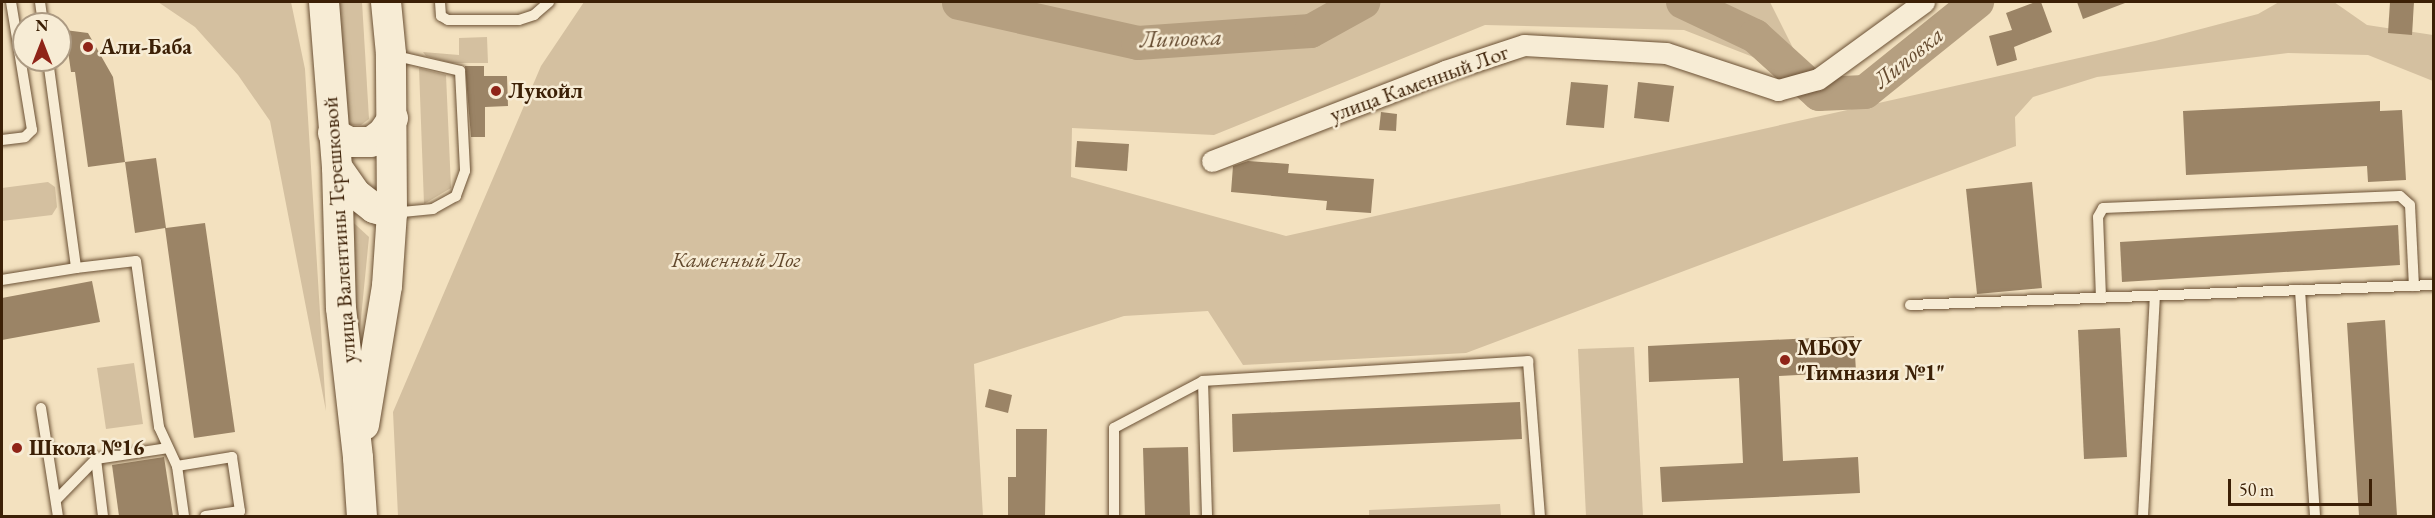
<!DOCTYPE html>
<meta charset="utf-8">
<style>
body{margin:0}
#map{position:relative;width:2435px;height:518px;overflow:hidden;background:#f3e1bf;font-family:"EB Garamond",serif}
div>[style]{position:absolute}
.green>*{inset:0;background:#d4c0a0}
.river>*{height:34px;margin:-17px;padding:0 17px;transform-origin:17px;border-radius:17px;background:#b59f80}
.building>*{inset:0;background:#9b8466}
.roads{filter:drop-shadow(0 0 2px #6a5034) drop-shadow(0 0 2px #6a5034)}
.service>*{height:10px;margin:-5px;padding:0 5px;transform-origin:5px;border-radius:5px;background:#f7ecd5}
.minor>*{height:21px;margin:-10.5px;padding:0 10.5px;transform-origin:10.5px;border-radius:10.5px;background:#f7ecd5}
.secondary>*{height:30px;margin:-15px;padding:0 15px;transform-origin:15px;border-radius:15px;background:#f7ecd5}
.dots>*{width:16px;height:16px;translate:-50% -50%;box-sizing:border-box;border:3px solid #f7ecd5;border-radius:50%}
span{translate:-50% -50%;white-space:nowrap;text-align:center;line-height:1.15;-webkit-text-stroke:5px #f7ecd5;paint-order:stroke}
.poi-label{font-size:22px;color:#3c2006;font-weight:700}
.left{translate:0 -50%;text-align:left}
.street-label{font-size:22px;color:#3c2006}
.park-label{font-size:22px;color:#62482c;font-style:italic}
.water-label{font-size:24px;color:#664c31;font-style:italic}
.frame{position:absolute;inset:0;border:3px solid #3c2006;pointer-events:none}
.north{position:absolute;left:12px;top:12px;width:60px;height:60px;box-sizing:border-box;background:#f7ecd5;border:2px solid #ac9a82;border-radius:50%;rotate:0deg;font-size:16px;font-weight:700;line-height:24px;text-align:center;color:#3c2006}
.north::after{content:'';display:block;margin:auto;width:21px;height:27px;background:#8f2418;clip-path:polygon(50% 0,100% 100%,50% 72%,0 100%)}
.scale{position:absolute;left:2228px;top:479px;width:144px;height:27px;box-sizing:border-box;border:3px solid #3c2006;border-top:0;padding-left:8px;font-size:18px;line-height:21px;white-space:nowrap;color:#3c2006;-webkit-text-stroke:4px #f7ecd5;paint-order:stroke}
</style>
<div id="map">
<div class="green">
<i style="clip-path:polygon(158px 2px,291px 2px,305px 69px,326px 411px,270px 121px,238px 75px,195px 27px)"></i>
<i style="clip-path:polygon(336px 2px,362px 2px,369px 119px,361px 125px,350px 125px,344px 118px)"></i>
<i style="clip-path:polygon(584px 2px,1770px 2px,1794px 50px,1784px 69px,1684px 30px,1485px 25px,1214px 135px,1072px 128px,1071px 177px,1286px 236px,2155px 41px,2258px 14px,2279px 2px,2334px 2px,2367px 25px,2433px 35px,2433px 81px,2368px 55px,2288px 53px,2097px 77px,2033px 97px,2015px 117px,2016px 146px,1466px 353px,1243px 365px,1208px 311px,1124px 316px,974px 364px,983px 516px,398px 516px,393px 412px,541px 66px)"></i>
<i style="clip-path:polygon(487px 37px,488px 63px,451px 63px,426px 56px,423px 52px,459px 55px,459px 38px)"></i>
<i style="clip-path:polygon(419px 68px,446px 75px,451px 188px,424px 204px)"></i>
<i style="clip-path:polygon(48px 182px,55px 187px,57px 207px,52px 215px,2px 221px,2px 188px)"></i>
<i style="clip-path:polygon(343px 213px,369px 237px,356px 369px)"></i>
<i style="clip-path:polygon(1634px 347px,1643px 516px,1586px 516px,1578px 349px)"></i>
<i style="clip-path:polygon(134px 363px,143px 424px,106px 429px,97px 368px)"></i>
<i style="clip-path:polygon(1500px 504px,1501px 516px,1369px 516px,1369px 510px)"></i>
</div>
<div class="river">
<i style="left:1683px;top:2px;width:80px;rotate:25.3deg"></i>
<i style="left:1755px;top:36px;width:86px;rotate:42.2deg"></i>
<i style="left:1819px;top:94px;width:46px;rotate:-2.5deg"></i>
<i style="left:1865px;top:92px;width:144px;rotate:-38.8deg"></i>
<i style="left:959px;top:3px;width:183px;rotate:12.6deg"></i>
<i style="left:1138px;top:43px;width:173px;rotate:-4deg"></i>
<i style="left:1311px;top:31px;width:60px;rotate:-29.1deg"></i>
</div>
<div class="building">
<i style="clip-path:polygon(2035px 2px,2041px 2px,2052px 32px,2014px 47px,2017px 60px,1997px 66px,1989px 36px,2012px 30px,2006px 13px)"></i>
<i style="clip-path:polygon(2077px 2px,2124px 2px,2125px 3px,2083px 19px)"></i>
<i style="clip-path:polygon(2390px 2px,2414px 2px,2412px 35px,2388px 33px)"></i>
<i style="clip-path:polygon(65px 30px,88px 33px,113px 77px,125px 162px,88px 167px,75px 72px,71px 72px)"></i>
<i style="clip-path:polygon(465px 66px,484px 66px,484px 76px,507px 76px,508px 106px,485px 107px,485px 137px,471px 137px)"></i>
<i style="clip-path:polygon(1571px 82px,1608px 85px,1604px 128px,1566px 125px)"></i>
<i style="clip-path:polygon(1638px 82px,1674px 86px,1669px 122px,1634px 118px)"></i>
<i style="clip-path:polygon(2380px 101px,2380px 111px,2402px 110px,2406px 180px,2368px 182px,2367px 166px,2186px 175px,2183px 111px)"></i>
<i style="clip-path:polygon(1381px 112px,1397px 114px,1396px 131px,1379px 130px)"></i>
<i style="clip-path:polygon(1077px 141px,1129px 144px,1127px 171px,1075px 167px)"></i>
<i style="clip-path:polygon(156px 158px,166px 228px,205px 223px,235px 432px,194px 438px,165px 228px,135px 233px,125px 162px)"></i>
<i style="clip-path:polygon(1248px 161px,1289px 164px,1288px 173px,1374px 179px,1371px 213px,1326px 210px,1327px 201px,1231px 192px,1233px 166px)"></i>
<i style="clip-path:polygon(2032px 182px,2042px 288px,1977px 294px,1966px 189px)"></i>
<i style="clip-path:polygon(2398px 225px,2400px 265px,2122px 282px,2120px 242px)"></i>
<i style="clip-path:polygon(92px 281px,100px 322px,2px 340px,2px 298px)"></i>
<i style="clip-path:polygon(2385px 320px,2397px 516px,2359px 516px,2347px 323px)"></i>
<i style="clip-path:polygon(2120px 328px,2127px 457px,2084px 459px,2078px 330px)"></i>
<i style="clip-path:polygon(1854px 336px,1856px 372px,1779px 376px,1783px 461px,1858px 457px,1860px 493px,1662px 502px,1660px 467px,1743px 463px,1739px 378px,1649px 382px,1648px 346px)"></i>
<i style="clip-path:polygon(989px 389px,1012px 395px,1008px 413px,985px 407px)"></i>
<i style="clip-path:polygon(1520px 402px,1522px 439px,1233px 452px,1232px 414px)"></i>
<i style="clip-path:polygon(1016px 429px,1047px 429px,1045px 516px,1008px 516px,1008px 477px,1016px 477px)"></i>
<i style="clip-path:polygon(1188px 447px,1190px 516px,1145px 516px,1143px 448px)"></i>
<i style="clip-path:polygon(164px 457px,173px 516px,119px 516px,112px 465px)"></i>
</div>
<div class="roads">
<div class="service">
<i style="left:40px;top:2px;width:22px;rotate:82deg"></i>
<i style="left:440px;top:2px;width:14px;rotate:86deg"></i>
<i style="left:441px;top:16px;width:8px;rotate:30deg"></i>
<i style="left:448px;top:20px;width:71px"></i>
<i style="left:519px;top:20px;width:16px;rotate:-18deg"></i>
<i style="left:534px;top:15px;width:20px;rotate:-41deg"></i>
<i style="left:392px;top:55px;width:70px;rotate:13.2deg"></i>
<i style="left:460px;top:71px;width:100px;rotate:87.1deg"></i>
<i style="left:465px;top:171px;width:27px;rotate:110deg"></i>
<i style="left:456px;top:196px;width:26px;rotate:151deg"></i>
<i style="left:433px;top:209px;width:41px;rotate:174.4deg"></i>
<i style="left:48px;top:60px;width:210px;rotate:82.3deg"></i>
<i style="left:76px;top:268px;width:60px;rotate:-6.7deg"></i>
<i style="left:136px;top:261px;width:168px;rotate:82.1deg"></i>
<i style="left:159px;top:427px;width:43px;rotate:65.2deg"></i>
<i style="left:177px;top:466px;width:50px;rotate:82deg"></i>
<i style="left:2px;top:140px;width:23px;rotate:-7deg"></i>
<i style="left:25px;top:137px;width:10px;rotate:-45deg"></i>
<i style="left:32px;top:130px;width:130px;rotate:-99.3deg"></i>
<i style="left:2px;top:280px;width:75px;rotate:-9.2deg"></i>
<i style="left:2300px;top:290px;width:226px;rotate:86.2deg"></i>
<i style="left:2101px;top:298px;width:81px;rotate:-92.1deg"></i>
<i style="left:2098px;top:217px;width:10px;rotate:-61deg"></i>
<i style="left:2103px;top:208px;width:297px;rotate:-2.3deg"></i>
<i style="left:2400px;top:196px;width:13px;rotate:42deg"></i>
<i style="left:2410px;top:205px;width:81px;rotate:87.2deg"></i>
<i style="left:1910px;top:305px;width:524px;rotate:-2.19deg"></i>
<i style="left:1203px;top:381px;width:135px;rotate:88.3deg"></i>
<i style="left:41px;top:408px;width:109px;rotate:81.1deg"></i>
<i style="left:96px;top:459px;width:57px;rotate:83deg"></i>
<i style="left:177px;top:466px;width:56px;rotate:-9.3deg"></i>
<i style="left:232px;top:457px;width:55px;rotate:81.6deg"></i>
<i style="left:240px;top:511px;width:35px;rotate:172deg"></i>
<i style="left:56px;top:500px;width:57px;rotate:-45.7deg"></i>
<i style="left:96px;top:459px;width:73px;rotate:-8.7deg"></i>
<i style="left:1114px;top:516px;width:88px;rotate:-90deg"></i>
<i style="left:1114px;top:428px;width:101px;rotate:-27.8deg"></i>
<i style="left:1203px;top:381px;width:326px;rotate:-3.5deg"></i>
<i style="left:1528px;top:361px;width:155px;rotate:85.6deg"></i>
<i style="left:2143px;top:516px;width:220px;rotate:-86.9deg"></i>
</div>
<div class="minor">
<i style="left:1212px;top:161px;width:250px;rotate:-21.1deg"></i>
<i style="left:1445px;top:71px;width:83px;rotate:-18.2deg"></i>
<i style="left:1524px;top:45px;width:142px;rotate:3.2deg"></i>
<i style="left:1666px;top:53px;width:118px;rotate:18.3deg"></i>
<i style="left:1778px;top:90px;width:41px;rotate:-15.4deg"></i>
<i style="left:1818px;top:79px;width:131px;rotate:-36deg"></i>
</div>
<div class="secondary">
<i style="left:324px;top:2px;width:166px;rotate:85.5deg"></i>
<i style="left:337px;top:167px;width:141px;rotate:88.4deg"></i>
<i style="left:341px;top:308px;width:151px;rotate:83.5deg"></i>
<i style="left:358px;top:458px;width:58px;rotate:86.1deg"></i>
<i style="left:333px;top:133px;width:18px;rotate:29deg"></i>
<i style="left:349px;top:142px;width:22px"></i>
<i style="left:371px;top:142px;width:15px;rotate:-37deg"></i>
<i style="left:383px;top:133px;width:18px;rotate:-56deg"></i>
<i style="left:337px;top:167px;width:33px;rotate:55deg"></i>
<i style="left:356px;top:194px;width:23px;rotate:38deg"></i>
<i style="left:374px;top:208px;width:19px;rotate:16deg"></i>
<i style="left:364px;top:425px;width:141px;rotate:-80.6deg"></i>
<i style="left:387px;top:286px;width:73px;rotate:-86.1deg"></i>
<i style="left:392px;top:213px;width:159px;rotate:-90.4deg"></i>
<i style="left:391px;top:54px;width:52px;rotate:-95.5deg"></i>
</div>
</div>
<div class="dots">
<i style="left:88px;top:47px;background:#8f2418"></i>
<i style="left:496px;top:91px;background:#8f2418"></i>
<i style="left:1785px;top:360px;background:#8f2418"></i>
<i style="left:17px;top:448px;background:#8f2418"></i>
</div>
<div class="poi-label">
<span class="left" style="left:100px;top:47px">Али-Баба</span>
<span class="left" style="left:508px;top:91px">Лукойл</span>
<span class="left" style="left:1797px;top:360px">МБОУ<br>"Гимназия №1"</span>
<span class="left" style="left:29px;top:448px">Школа №16</span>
</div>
<div class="street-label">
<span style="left:1419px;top:83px;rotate:-20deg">улица Каменный Лог</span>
<span style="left:339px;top:230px;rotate:-94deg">улица Валентины Терешковой</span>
</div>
<div class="park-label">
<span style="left:736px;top:260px">Каменный Лог</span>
</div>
<div class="water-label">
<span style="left:1181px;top:38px;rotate:-2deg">Липовка</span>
<span style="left:1908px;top:57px;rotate:-39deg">Липовка</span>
</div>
<div class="frame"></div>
<div class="north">N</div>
<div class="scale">50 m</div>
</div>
